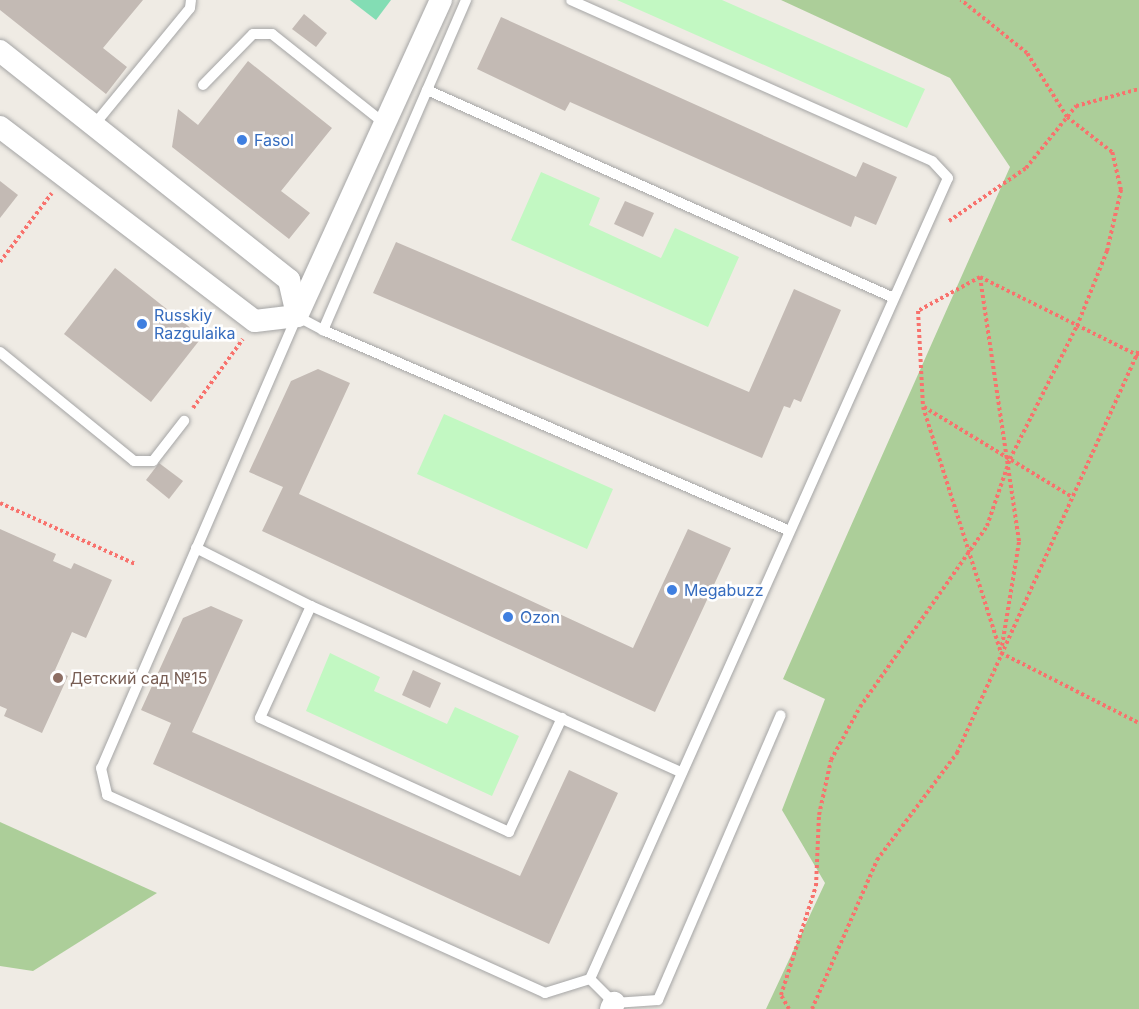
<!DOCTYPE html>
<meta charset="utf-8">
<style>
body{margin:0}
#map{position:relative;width:1139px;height:1009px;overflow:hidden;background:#efebe4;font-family:Inter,sans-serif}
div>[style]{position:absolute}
.forest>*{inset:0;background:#acce99}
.park>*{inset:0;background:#c2f8c2}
.pitch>*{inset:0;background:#83ddb4}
.building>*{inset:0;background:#c3bab4}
.path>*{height:4px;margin-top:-2px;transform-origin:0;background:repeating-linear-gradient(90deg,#f8726d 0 3px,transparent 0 6px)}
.roads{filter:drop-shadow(0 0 2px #a5a5a5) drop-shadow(0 0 2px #a5a5a5)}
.lane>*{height:10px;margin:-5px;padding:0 5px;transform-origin:5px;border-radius:5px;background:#fff}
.street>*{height:22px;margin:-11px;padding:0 11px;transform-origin:11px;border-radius:11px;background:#fff}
.dots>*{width:16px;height:16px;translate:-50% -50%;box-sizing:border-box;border:3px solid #fff;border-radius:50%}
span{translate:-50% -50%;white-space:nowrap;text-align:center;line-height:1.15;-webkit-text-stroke:5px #fff;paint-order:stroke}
.shop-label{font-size:16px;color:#366cbe}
.left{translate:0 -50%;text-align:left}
.education-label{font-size:16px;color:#785e54}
</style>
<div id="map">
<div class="forest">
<i style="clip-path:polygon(781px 0,1139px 0,1139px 1009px,766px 1009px,825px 883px,782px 810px,825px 699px,783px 679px,1010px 167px,950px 78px)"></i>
<i style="clip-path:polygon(0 822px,157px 893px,33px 971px,0 966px)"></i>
</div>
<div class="park">
<i style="clip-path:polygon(617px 0,722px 0,925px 89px,907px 128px)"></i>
<i style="clip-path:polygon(541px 172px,600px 198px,589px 225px,661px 258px,675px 228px,739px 257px,708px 327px,511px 240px)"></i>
<i style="clip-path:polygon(444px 414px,613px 489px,587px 549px,417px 474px)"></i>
<i style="clip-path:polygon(330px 653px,380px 677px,374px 691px,447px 724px,455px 707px,519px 736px,492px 796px,306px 711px)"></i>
</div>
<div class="pitch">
<i style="clip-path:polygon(350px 0,391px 0,376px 20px)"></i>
</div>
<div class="building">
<i style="clip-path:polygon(0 0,143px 0,103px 48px,127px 67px,106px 94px,0 10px)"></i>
<i style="clip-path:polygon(304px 14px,327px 33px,316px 47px,292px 29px)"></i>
<i style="clip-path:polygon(501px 17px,856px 177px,863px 162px,897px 177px,876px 225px,855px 216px,851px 227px,570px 102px,565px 111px,477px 69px)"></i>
<i style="clip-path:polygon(248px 61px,332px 128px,281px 191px,310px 213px,289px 239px,172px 147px,178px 109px,198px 125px)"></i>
<i style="clip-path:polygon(0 181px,18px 195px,0 218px)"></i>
<i style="clip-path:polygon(625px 201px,654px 213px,643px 237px,614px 224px)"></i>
<i style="clip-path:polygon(396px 242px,749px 392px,794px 289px,841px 310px,801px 402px,794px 399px,790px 408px,784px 406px,762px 458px,373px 293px)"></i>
<i style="clip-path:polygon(115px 268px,202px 337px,151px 402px,64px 334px)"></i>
<i style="clip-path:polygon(318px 369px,350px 383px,299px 494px,633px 648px,688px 529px,731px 548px,655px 712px,262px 531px,283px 487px,249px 472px,291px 381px)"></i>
<i style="clip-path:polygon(159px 463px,183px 481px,169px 499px,146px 480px)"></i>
<i style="clip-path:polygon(0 529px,56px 554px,53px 561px,71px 569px,74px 563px,112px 580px,86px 638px,72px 632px,55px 670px,68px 676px,42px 733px,4px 716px,7px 709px,0 706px)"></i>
<i style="clip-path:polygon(211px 606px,243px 620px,192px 732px,520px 876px,569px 770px,618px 793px,549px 944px,153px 764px,171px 723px,141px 710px,183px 618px)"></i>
<i style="clip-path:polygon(413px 670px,441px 683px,430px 708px,402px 695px)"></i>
</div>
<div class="path">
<i style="left:949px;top:221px;width:93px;rotate:-34.5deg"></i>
<i style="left:1026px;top:168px;width:80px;rotate:-51.1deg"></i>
<i style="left:1076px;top:106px;width:65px;rotate:-15.1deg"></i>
<i style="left:0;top:262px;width:86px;rotate:-53deg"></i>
<i style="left:980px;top:277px;width:71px;rotate:151.3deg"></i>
<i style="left:918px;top:311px;width:96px;rotate:87deg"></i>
<i style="left:923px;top:407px;width:258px;rotate:72.4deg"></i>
<i style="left:1001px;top:653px;width:155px;rotate:26.9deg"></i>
<i style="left:980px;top:277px;width:268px;rotate:81.6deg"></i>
<i style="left:1019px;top:542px;width:105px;rotate:99.3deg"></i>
<i style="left:980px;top:277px;width:178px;rotate:26.4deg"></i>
<i style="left:924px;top:407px;width:173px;rotate:31.3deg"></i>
<i style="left:193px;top:408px;width:85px;rotate:-54.1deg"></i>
<i style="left:0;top:503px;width:148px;rotate:24.3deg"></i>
<i style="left:789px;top:1009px;width:16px;rotate:-120deg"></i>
<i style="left:781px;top:995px;width:114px;rotate:-72.2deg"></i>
<i style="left:816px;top:886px;width:71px;rotate:-87.6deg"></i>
<i style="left:819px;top:815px;width:56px;rotate:-77.7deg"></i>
<i style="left:831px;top:760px;width:60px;rotate:-61.3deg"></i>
<i style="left:860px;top:707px;width:221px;rotate:-54.9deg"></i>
<i style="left:987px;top:526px;width:71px;rotate:-71.1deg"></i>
<i style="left:1010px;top:459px;width:149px;rotate:-63.3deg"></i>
<i style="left:1077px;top:326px;width:81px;rotate:-68.2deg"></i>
<i style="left:1107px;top:251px;width:63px;rotate:-77.1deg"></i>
<i style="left:1121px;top:190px;width:39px;rotate:-103deg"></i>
<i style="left:1112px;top:152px;width:57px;rotate:-142.1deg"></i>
<i style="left:1067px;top:117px;width:75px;rotate:-122deg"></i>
<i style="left:1027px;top:53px;width:85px;rotate:-141.2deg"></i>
<i style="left:812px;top:1009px;width:163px;rotate:-66.4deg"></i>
<i style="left:877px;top:860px;width:134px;rotate:-53.2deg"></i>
<i style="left:957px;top:753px;width:442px;rotate:-65.7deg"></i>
</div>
<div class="roads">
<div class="lane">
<i style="left:466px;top:0;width:98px;rotate:113.4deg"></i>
<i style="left:427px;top:90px;width:511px;rotate:24.01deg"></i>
<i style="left:203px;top:85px;width:71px;rotate:-45.6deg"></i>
<i style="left:253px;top:34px;width:19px"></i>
<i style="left:272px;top:34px;width:144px;rotate:38.5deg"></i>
<i style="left:427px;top:90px;width:262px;rotate:113.4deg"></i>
<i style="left:323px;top:330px;width:508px;rotate:23.29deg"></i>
<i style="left:94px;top:125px;width:151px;rotate:-50.6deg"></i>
<i style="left:190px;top:8px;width:8px;rotate:-83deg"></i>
<i style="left:323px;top:330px;width:30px;rotate:-152deg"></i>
<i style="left:297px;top:316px;width:493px;rotate:113.4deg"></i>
<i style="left:101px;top:768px;width:28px;rotate:77deg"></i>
<i style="left:107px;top:795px;width:481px;rotate:24.3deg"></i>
<i style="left:545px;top:993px;width:47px;rotate:-17.3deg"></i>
<i style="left:590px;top:979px;width:877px;rotate:-65.92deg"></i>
<i style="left:948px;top:178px;width:23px;rotate:-133deg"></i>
<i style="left:932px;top:161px;width:395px;rotate:-156deg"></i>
<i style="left:0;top:352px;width:173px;rotate:39.1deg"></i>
<i style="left:134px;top:461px;width:19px"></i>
<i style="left:153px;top:461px;width:51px;rotate:-52.2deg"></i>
<i style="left:196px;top:548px;width:129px;rotate:26.8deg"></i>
<i style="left:311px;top:606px;width:406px;rotate:24.2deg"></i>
<i style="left:311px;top:606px;width:123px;rotate:114.5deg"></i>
<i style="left:260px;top:718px;width:274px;rotate:24.6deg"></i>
<i style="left:509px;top:832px;width:126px;rotate:-65.1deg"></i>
<i style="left:590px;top:979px;width:34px;rotate:45deg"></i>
<i style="left:614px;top:1003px;width:44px;rotate:-3.9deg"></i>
<i style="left:658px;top:1000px;width:310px;rotate:-66.7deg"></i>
</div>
<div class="street">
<i style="left:0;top:51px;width:369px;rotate:38.4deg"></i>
<i style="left:289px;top:280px;width:37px;rotate:77deg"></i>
<i style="left:0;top:127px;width:320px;rotate:37.3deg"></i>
<i style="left:255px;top:321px;width:42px;rotate:-6.8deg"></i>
<i style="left:297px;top:316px;width:347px;rotate:-65.5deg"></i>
<i style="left:611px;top:1009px;width:7px;rotate:-63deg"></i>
</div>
</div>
<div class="dots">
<i style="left:242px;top:140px;background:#3f7fe0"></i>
<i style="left:142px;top:324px;background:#3f7fe0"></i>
<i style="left:672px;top:590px;background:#3f7fe0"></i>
<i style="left:508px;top:617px;background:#3f7fe0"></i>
<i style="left:58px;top:678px;background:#8d6e63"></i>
</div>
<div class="shop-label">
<span class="left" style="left:254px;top:140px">Fasol</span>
<span class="left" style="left:154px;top:324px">Russkiy<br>Razgulaika</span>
<span class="left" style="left:684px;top:590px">Megabuzz</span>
<span class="left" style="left:520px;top:617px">Ozon</span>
</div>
<div class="education-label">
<span class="left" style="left:70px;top:678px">Детский сад №15</span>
</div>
</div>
